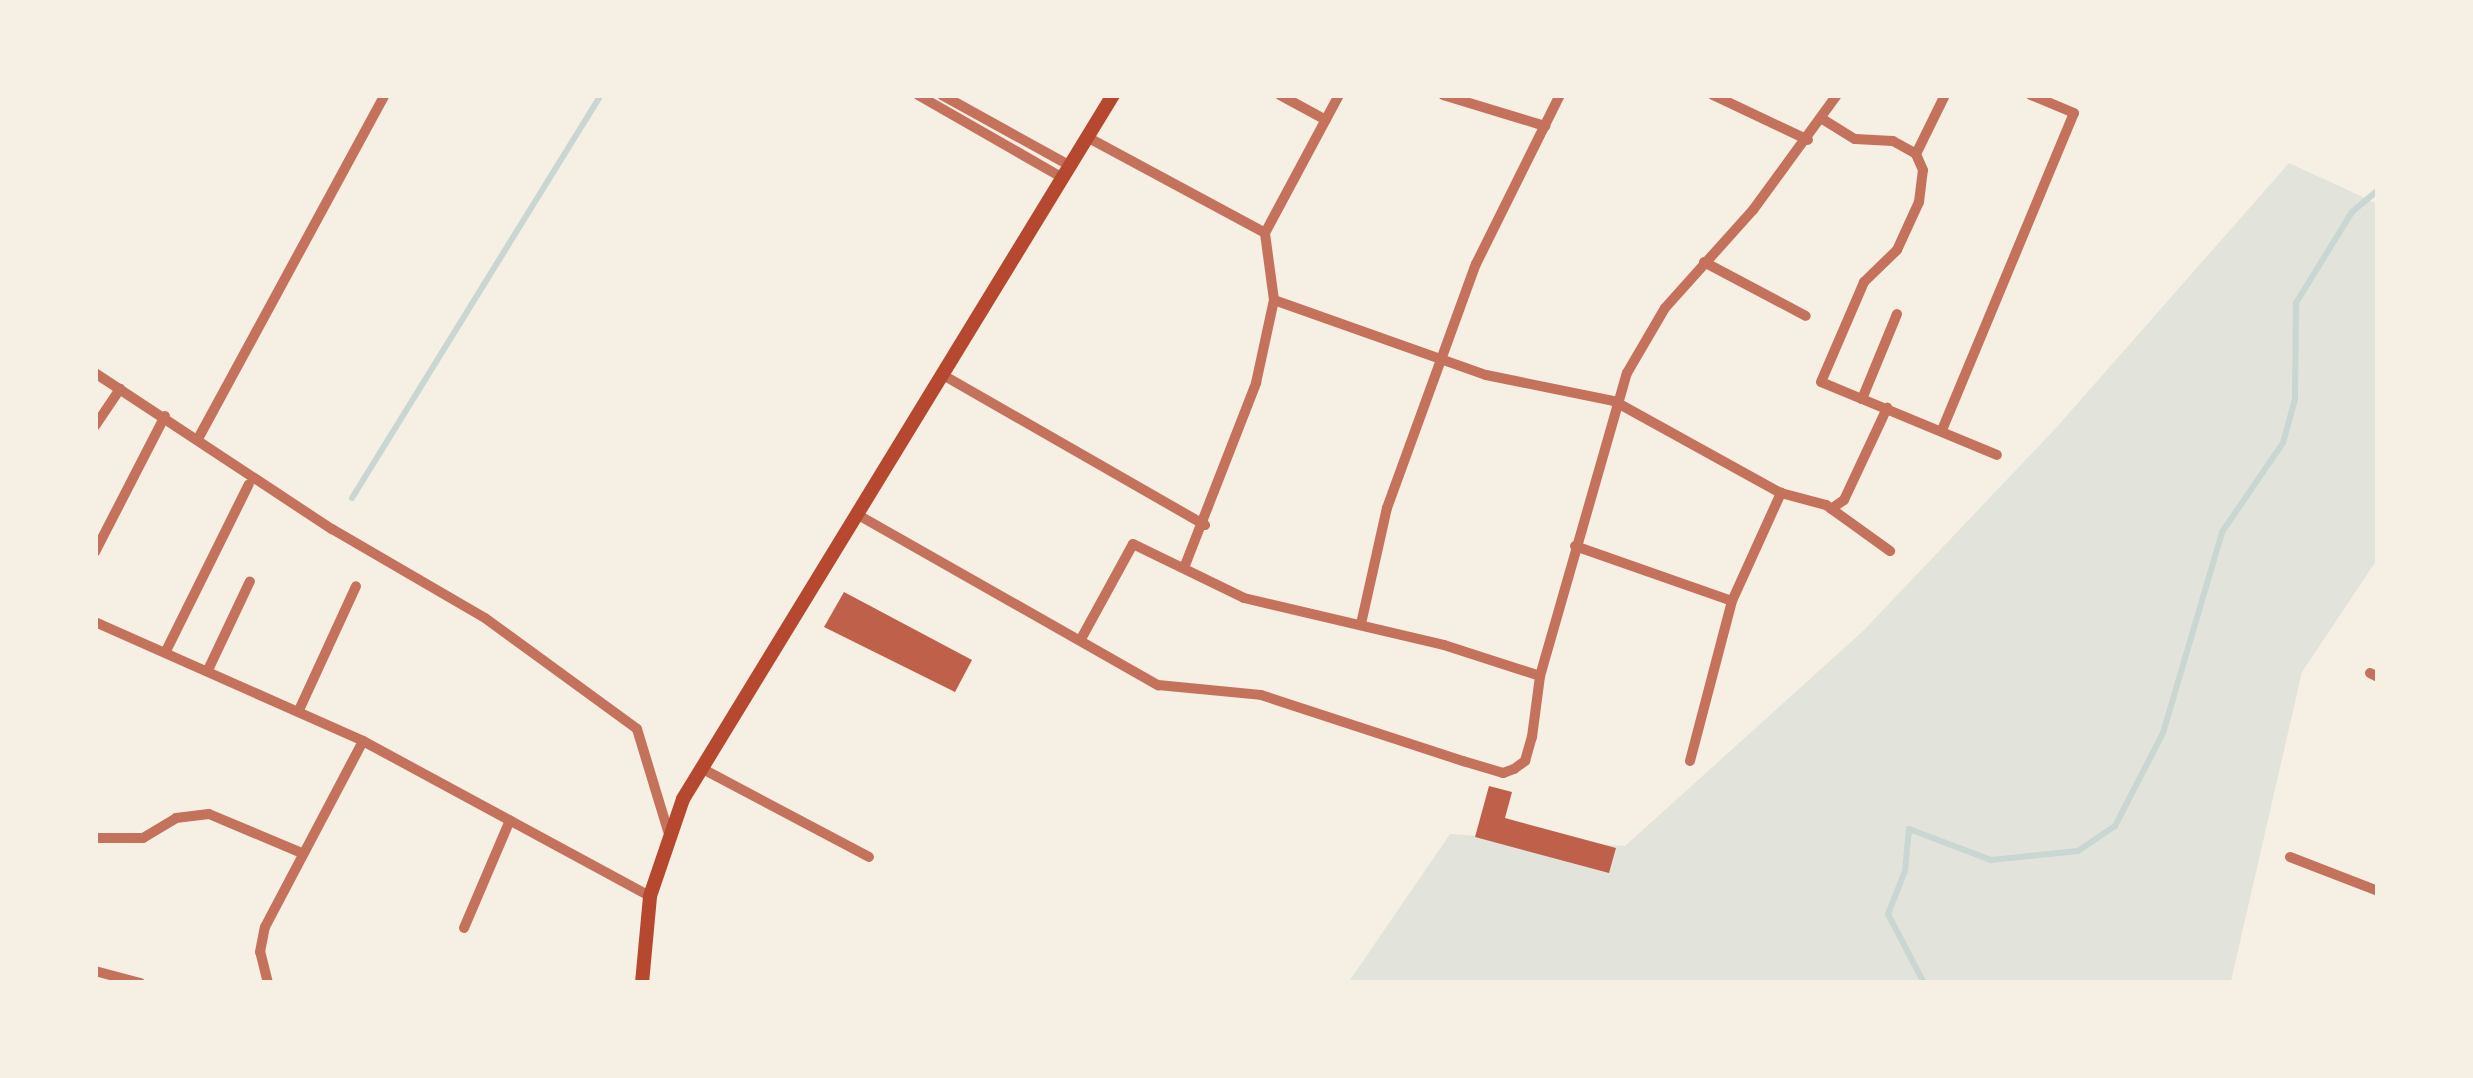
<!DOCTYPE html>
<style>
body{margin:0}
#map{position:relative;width:2473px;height:1078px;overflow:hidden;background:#f6efe4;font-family:"Work Sans",sans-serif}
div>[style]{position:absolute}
.green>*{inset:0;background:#e2e4dc}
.stream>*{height:6px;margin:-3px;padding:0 3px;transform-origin:3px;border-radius:3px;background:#c9d6d2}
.building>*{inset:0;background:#bf614a}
.minor>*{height:10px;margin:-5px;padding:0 5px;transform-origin:5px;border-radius:5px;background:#c5725c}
.secondary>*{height:14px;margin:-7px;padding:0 7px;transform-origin:7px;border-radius:7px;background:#b5482f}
span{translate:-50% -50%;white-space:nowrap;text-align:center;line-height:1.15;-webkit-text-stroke:8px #f6efe4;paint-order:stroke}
.frame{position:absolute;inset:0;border:98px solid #f6efe4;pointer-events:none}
</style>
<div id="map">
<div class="green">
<i style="clip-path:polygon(2289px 163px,2378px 204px,2378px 558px,2302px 672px,2231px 981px,1348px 983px,1450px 834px,1625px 846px,1863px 631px,2055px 429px)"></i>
</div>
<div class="stream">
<i style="left:352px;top:498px;width:474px;rotate:-58.3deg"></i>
<i style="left:1924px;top:983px;width:78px;rotate:-117.6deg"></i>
<i style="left:1888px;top:914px;width:46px;rotate:-68.4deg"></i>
<i style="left:1905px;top:871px;width:42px;rotate:-84.6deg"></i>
<i style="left:1909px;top:829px;width:88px;rotate:20.7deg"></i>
<i style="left:1991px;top:860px;width:87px;rotate:-5.9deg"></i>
<i style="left:2078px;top:851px;width:45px;rotate:-34deg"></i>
<i style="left:2115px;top:826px;width:105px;rotate:-62.7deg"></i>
<i style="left:2163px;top:733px;width:209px;rotate:-73.6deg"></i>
<i style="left:2222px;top:532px;width:108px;rotate:-55.6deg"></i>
<i style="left:2283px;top:443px;width:46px;rotate:-74.7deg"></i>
<i style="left:2295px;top:399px;width:96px;rotate:-89.4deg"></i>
<i style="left:2296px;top:303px;width:107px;rotate:-58.4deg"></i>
<i style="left:2352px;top:212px;width:34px;rotate:-40deg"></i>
</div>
<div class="building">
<i style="clip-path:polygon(844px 592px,972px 660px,955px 692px,824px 627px)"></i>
<i style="clip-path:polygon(1489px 786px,1512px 792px,1505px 818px,1616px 848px,1609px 873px,1475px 837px)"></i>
</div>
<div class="minor">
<i style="left:918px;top:95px;width:165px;rotate:29.8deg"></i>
<i style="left:942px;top:95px;width:145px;rotate:28.9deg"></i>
<i style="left:1280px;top:95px;width:52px;rotate:28.5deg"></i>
<i style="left:1443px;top:95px;width:107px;rotate:16.9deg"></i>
<i style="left:1713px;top:95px;width:105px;rotate:25.3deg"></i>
<i style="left:1824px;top:120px;width:36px;rotate:32deg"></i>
<i style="left:1855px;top:139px;width:38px;rotate:3deg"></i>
<i style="left:1893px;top:141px;width:26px;rotate:29deg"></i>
<i style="left:1087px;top:137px;width:202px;rotate:28.3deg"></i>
<i style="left:1704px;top:262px;width:115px;rotate:27.9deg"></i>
<i style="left:1274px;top:300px;width:225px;rotate:19.5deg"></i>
<i style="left:1486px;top:375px;width:131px;rotate:11.5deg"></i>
<i style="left:1614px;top:401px;width:191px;rotate:28.9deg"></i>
<i style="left:1781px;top:493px;width:47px;rotate:14.9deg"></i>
<i style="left:1826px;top:505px;width:79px;rotate:35.7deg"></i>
<i style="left:1897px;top:314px;width:92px;rotate:112.4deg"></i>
<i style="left:1862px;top:399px;width:146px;rotate:22.5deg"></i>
<i style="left:95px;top:373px;width:284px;rotate:33.4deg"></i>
<i style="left:332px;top:529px;width:177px;rotate:30.2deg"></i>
<i style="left:485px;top:618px;width:188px;rotate:36.1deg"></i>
<i style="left:637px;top:729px;width:107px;rotate:73.1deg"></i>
<i style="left:943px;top:375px;width:302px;rotate:29.8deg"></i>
<i style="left:1862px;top:399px;width:44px;rotate:-157.5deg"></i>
<i style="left:1821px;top:382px;width:109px;rotate:-66.7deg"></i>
<i style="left:1864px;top:282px;width:46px;rotate:-44.1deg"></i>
<i style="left:1897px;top:250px;width:53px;rotate:-65.4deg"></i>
<i style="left:1919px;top:202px;width:32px;rotate:-83deg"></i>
<i style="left:1923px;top:170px;width:17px;rotate:-114deg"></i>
<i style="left:1916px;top:154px;width:66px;rotate:-63.8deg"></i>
<i style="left:95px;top:426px;width:45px;rotate:-56deg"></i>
<i style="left:1942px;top:430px;width:343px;rotate:-67.4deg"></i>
<i style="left:2074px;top:113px;width:47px;rotate:-157.3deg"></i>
<i style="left:199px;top:437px;width:389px;rotate:-61.5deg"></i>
<i style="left:1831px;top:509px;width:16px;rotate:-35deg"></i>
<i style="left:1844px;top:500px;width:102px;rotate:-64.9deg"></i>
<i style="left:860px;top:516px;width:343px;rotate:29.6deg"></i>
<i style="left:1158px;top:685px;width:103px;rotate:5.5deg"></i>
<i style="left:1261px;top:695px;width:213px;rotate:18.1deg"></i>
<i style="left:1463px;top:761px;width:42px;rotate:16.7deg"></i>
<i style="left:1503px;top:773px;width:12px;rotate:-20deg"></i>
<i style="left:1514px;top:769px;width:14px;rotate:-36deg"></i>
<i style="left:1525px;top:761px;width:25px;rotate:-74deg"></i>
<i style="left:1532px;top:737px;width:62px;rotate:-82.5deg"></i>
<i style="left:1540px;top:676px;width:315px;rotate:-74deg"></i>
<i style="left:1627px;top:373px;width:75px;rotate:-59.7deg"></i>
<i style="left:1665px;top:308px;width:132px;rotate:-48.1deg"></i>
<i style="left:1753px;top:210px;width:142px;rotate:-53.9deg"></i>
<i style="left:1575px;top:546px;width:166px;rotate:19.3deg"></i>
<i style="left:95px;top:552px;width:153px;rotate:-62.8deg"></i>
<i style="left:1184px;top:568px;width:199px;rotate:-68.7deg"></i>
<i style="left:1256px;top:383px;width:85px;rotate:-77.8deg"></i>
<i style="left:1274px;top:300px;width:68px;rotate:-97.7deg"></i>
<i style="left:1265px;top:233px;width:157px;rotate:-61.8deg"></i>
<i style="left:95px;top:622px;width:293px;rotate:23.9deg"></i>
<i style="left:1361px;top:624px;width:119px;rotate:-77.4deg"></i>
<i style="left:1387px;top:508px;width:260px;rotate:-70deg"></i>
<i style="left:1476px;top:264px;width:189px;rotate:-63.6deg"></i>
<i style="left:1081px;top:639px;width:108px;rotate:-61.3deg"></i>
<i style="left:1133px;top:544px;width:123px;rotate:25.9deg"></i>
<i style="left:1244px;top:598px;width:205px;rotate:13.2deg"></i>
<i style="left:1444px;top:645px;width:101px;rotate:17.9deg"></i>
<i style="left:166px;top:651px;width:186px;rotate:-63.6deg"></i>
<i style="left:208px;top:670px;width:98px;rotate:-64.7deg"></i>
<i style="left:2370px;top:673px;width:9px;rotate:27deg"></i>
<i style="left:300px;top:708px;width:134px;rotate:-65.3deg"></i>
<i style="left:1690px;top:761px;width:165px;rotate:-75.3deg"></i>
<i style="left:1732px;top:601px;width:119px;rotate:-65.6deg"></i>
<i style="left:701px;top:768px;width:190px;rotate:27.9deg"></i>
<i style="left:95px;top:838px;width:48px"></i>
<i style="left:143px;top:838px;width:39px;rotate:-31deg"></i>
<i style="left:176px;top:818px;width:33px;rotate:-7deg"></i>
<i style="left:209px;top:814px;width:101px;rotate:22.8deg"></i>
<i style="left:2290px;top:857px;width:94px;rotate:21.1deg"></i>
<i style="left:464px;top:928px;width:117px;rotate:-66.9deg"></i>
<i style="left:95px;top:971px;width:47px;rotate:14.9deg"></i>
<i style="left:268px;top:983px;width:32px;rotate:-104deg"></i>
<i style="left:260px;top:952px;width:25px;rotate:-79deg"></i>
<i style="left:265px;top:927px;width:210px;rotate:-62.2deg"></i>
<i style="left:363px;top:741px;width:326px;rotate:28.4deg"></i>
</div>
<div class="secondary">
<i style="left:642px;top:983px;width:87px;rotate:-84.7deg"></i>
<i style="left:650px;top:896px;width:102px;rotate:-71.2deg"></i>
<i style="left:683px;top:799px;width:825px;rotate:-58.58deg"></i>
</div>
<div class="frame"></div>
</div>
